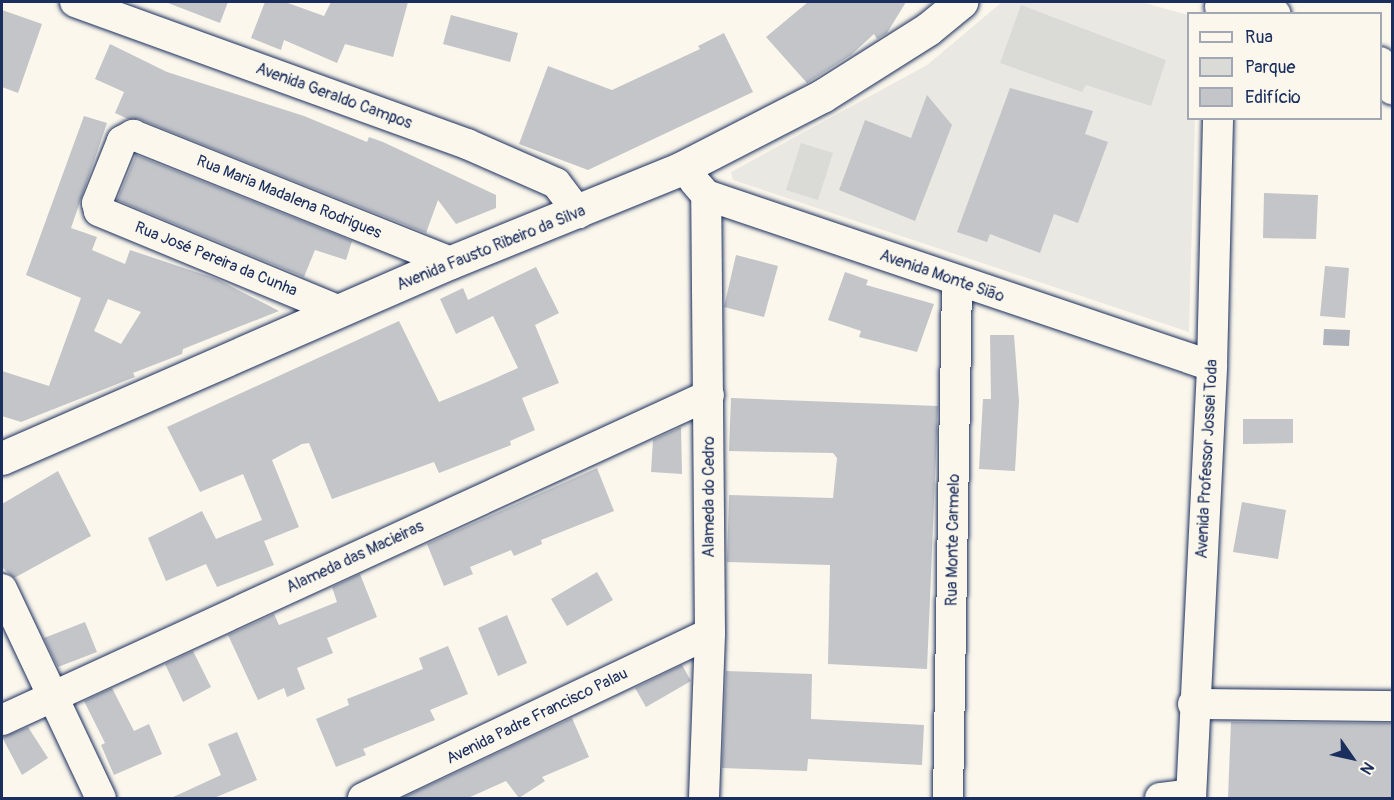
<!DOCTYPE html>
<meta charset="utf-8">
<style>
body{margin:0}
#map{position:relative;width:1394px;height:800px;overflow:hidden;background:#fbf7ec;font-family:Pangolin,sans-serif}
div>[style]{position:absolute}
.built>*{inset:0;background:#eae8e2}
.green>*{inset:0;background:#dadad7}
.water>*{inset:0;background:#afb3bb}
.building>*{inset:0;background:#c3c5c9}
.roads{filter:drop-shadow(0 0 2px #1b2f5e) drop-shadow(0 0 2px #1b2f5e)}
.minor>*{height:30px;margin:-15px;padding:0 15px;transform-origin:15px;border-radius:15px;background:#fbf7ec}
.major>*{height:33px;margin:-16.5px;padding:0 16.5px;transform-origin:16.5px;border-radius:16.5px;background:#fbf7ec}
span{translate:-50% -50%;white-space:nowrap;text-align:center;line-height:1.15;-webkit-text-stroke:4.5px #fbf7ec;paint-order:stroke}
.street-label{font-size:16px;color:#1b2f5e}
.frame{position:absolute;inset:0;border:3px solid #1b2f5e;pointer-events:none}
.legend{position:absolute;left:1187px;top:12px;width:195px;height:108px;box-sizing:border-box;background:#fbf7ec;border:2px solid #a1a7b3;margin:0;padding:8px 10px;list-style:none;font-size:18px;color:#1b2f5e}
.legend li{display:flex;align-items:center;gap:12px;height:30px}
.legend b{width:30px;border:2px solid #a1a7b3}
.north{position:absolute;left:1322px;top:728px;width:60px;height:60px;-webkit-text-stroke:4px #fbf7ec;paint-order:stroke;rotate:124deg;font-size:16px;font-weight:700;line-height:24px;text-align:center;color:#1b2f5e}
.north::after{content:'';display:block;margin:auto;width:21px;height:27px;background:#1b2f5e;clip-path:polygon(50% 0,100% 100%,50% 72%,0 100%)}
</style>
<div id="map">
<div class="built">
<i style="clip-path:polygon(1002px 2px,1141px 2px,1188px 15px,1188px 118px,1195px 119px,1189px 332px,733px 180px,731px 172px,927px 65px)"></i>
</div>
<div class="green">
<i style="clip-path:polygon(1021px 5px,1166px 60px,1151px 106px,1086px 85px,1082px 92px,1000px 63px)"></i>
<i style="clip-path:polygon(801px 143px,833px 153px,818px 200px,786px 190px)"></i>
</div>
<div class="water">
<i style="clip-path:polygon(1324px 329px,1350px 330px,1349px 346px,1323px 345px)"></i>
</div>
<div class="building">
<i style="clip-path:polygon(265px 2px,285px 2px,324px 16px,331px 2px,408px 2px,393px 57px,345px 44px,337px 63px,284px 40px,281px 50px,251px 38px)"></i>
<i style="clip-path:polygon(808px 2px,906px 2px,887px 33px,877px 39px,874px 34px,851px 55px,807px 83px,766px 37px)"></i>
<i style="clip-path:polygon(168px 3px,168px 2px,228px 2px,220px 23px)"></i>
<i style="clip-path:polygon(2px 10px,42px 24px,18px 93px,2px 87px)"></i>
<i style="clip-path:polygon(451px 15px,518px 33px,510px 62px,443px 44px)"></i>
<i style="clip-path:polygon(724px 33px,753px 92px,588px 170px,519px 144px,548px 66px,612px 90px,700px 49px,698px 46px)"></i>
<i style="clip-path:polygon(110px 44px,167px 72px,304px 116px,367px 142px,369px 137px,383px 142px,496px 195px,496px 208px,456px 224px,438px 200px,426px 233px,139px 119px,128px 119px,115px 113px,124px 92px,95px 79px)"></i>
<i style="clip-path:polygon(1010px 88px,1093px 111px,1085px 134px,1108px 142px,1078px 223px,1054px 214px,1040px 253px,990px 234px,987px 242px,957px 232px)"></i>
<i style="clip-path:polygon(927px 95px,952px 125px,915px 221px,839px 190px,865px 120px,911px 138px)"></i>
<i style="clip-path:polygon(evenodd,84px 116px,107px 123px,71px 228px,97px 237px,92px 250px,125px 264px,130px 250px,217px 279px,279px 311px,183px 349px,182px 354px,133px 373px,135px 377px,21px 422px,2px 416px,2px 371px,49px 386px,81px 298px,26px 275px,84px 116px,108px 299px,141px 312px,121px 344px,94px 331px,108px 299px)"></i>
<i style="clip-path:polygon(136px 155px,352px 241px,346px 260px,315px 250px,304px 277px,117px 200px)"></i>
<i style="clip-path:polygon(1264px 193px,1318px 195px,1316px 239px,1263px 238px)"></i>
<i style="clip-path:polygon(736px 255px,778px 266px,764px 317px,724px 307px)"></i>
<i style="clip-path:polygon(1325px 266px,1349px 268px,1345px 318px,1320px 316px)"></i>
<i style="clip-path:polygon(536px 267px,559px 313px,535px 325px,559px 383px,522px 398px,535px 430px,510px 441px,511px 445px,439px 473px,434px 462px,332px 499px,309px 443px,302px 444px,272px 460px,299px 527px,264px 541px,274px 565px,217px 587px,206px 564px,166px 581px,148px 538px,202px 511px,216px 539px,262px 520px,243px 474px,200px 492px,167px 427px,399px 321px,439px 402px,487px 382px,518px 368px,493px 316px,456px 334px,440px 299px,463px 288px,468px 300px)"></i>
<i style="clip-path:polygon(845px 272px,868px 280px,866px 285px,934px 304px,917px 352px,859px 337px,861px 331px,828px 320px)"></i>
<i style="clip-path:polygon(990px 335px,1014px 335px,1019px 401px,1015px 471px,979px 469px,983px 399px,991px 399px)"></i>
<i style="clip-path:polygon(731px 398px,938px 406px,927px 669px,828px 664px,830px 565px,727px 562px,729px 495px,833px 498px,837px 458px,833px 453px,729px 451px)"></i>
<i style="clip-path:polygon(1243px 419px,1293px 419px,1293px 443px,1243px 444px)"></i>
<i style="clip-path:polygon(681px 427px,682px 474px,651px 472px,653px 440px)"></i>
<i style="clip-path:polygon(597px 468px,614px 511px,541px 540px,542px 544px,514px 556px,511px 550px,470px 567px,473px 574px,444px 586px,427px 544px)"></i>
<i style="clip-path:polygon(58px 471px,91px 536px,14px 578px,2px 567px,2px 504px)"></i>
<i style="clip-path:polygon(1242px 502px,1286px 510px,1278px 559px,1233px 552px)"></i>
<i style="clip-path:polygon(597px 572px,613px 600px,567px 626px,551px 599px)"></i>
<i style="clip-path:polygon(360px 574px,377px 617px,327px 638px,333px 653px,297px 668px,305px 689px,287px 697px,284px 688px,258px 700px,228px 635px,274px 614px,279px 625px,337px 602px,332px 587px)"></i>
<i style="clip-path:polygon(507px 615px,527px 663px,498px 676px,478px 628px)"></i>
<i style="clip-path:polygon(85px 622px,97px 652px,58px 667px,44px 638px)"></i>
<i style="clip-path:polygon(448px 646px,468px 694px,430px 710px,435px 720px,363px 749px,366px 755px,336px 767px,316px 719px,349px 705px,347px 699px,423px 669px,419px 658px)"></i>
<i style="clip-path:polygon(193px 651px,211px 687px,183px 702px,165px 664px)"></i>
<i style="clip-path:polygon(682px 665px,691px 681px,646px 707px,635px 688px)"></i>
<i style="clip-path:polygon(726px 671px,812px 674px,811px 719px,924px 725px,922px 765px,808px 759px,807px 771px,722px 768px)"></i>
<i style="clip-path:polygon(112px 688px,134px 731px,149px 724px,162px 754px,114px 775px,101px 745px,105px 743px,84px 701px)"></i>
<i style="clip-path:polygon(572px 718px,589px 757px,542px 777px,545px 781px,519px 798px,506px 781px,468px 798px,402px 798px)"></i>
<i style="clip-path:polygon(1231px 722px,1392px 723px,1392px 798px,1228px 798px)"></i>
<i style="clip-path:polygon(28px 727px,48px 758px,22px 775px,2px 737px)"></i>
<i style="clip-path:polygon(237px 732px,257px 780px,214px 798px,171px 798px,221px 775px,208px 744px)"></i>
</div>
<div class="roads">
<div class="minor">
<i style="left:75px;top:2px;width:417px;rotate:19.9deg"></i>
<i style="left:467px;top:144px;width:97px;rotate:23.7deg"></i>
<i style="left:556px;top:183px;width:38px;rotate:53deg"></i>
<i style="left:1220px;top:7px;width:56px;rotate:7.1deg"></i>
<i style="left:1380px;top:62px;width:30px;rotate:66deg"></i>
<i style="left:694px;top:181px;width:18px;rotate:49deg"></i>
<i style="left:706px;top:195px;width:534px;rotate:18.67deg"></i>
<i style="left:340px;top:311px;width:261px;rotate:-157.5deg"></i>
<i style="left:99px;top:211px;width:8px;rotate:-104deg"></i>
<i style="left:97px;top:203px;width:67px;rotate:-68deg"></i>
<i style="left:122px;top:141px;width:13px;rotate:-29deg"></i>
<i style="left:133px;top:135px;width:342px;rotate:21.8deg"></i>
<i style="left:2px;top:589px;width:231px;rotate:64.7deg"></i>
<i style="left:1193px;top:704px;width:199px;rotate:0.6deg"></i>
<i style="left:2px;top:720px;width:778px;rotate:-24.69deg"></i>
<i style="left:363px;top:798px;width:384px;rotate:-25.4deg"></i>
<i style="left:704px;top:798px;width:165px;rotate:-87.9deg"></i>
<i style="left:710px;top:633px;width:438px;rotate:-90.5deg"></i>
<i style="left:948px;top:798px;width:516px;rotate:-89deg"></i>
<i style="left:1160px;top:798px;width:31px;rotate:-7deg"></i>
<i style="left:1191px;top:798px;width:433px;rotate:-87.2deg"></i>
<i style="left:1212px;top:366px;width:248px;rotate:-88.6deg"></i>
</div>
<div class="major">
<i style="left:2px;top:458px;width:490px;rotate:-23.6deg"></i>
<i style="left:451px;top:262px;width:249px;rotate:-22.1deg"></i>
<i style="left:682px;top:168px;width:157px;rotate:-27.2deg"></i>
<i style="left:822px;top:96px;width:125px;rotate:-32.3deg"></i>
<i style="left:928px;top:29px;width:43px;rotate:-39.3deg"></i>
</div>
</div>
<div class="street-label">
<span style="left:334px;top:96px;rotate:20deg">Avenida Geraldo Campos</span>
<span style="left:289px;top:197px;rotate:22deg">Rua Maria Madalena Rodrigues</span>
<span style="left:491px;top:248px;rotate:-22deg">Avenida Fausto Ribeiro da Silva</span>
<span style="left:216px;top:259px;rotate:22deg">Rua José Pereira da Cunha</span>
<span style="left:942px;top:276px;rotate:19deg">Avenida Monte Sião</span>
<span style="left:1207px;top:459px;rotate:-87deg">Avenida Professor Jossei Toda</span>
<span style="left:709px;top:497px;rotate:-90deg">Alameda do Cedro</span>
<span style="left:953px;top:540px;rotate:-89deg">Rua Monte Carmelo</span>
<span style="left:355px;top:557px;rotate:-25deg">Alameda das Macieiras</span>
<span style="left:537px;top:716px;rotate:-26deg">Avenida Padre Francisco Palau</span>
</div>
<div class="frame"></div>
<ul class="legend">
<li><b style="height:8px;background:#fbf7ec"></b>Rua</li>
<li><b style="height:16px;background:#dadad7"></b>Parque</li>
<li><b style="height:16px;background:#c3c5c9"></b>Edifício</li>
</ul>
<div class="north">N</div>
</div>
